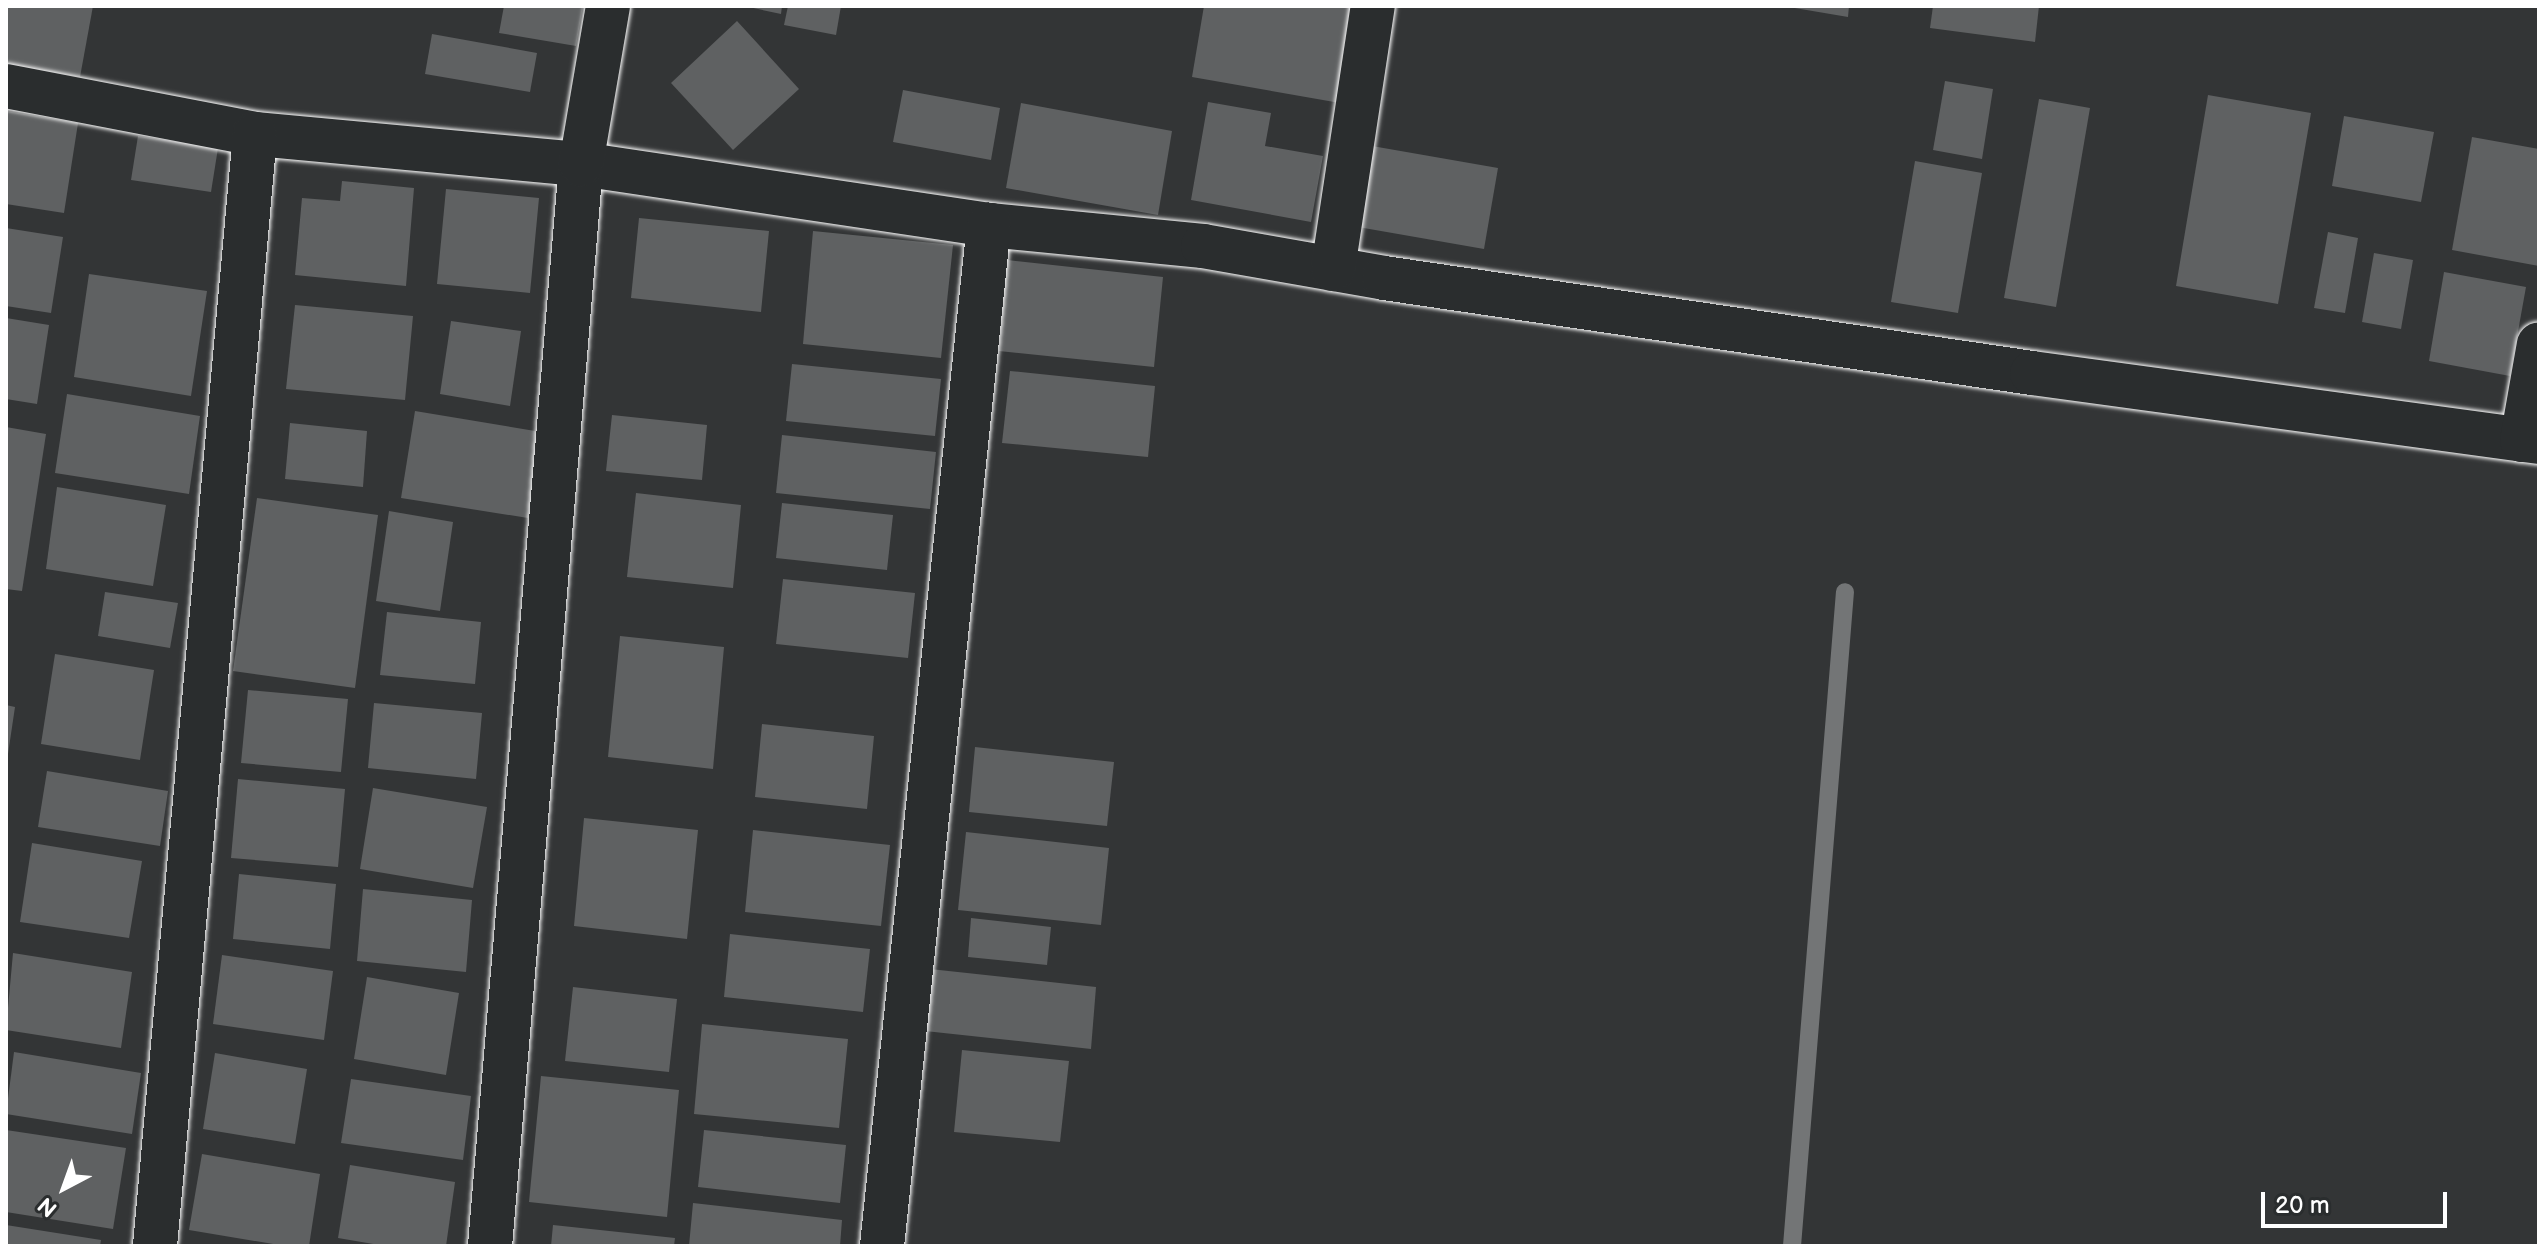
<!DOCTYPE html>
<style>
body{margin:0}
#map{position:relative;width:2545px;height:1252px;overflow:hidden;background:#333536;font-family:"Balsamiq Sans",sans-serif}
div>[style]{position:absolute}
.stream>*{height:18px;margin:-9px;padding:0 9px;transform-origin:9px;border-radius:9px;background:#737576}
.building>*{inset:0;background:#5f6162}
.roads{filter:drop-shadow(0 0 2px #fff) drop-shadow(0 0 2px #fff)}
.street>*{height:44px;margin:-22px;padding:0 22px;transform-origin:22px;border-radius:22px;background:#2a2d2e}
span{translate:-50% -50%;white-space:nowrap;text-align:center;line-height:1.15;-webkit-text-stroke:8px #2a2d2e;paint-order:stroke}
.frame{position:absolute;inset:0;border:8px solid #fff;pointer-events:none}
.north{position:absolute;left:24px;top:1148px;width:80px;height:80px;-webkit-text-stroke:6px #2a2d2e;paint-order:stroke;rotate:221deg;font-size:22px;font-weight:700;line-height:32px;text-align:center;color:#fff}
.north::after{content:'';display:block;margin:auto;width:28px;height:36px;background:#fff;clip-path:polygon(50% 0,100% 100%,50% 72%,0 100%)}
.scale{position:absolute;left:2261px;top:1192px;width:186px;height:36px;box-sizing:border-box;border:4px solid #fff;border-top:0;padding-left:10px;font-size:24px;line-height:28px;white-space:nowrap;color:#fff;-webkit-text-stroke:6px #2a2d2e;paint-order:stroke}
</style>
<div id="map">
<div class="stream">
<i style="left:1792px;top:1246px;width:656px;rotate:-85.37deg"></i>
</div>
<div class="building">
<i style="clip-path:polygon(6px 6px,93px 6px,80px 77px,6px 64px)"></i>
<i style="clip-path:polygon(504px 6px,583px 6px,576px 46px,499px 33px)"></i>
<i style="clip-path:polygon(744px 6px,782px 6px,781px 14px)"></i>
<i style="clip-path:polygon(788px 6px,841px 6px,836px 35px,784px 25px)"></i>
<i style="clip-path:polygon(1204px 6px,1356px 7px,1340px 103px,1192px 77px)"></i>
<i style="clip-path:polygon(1783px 6px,1849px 6px,1848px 17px)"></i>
<i style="clip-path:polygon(1933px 6px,2039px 6px,2035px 42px,1930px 28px)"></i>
<i style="clip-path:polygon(737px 21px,799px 89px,733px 150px,671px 83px)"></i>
<i style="clip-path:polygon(432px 34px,537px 53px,530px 92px,425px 74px)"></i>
<i style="clip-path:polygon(1945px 81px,1993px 89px,1982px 159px,1933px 150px)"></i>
<i style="clip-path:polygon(903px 90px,1000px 108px,991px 160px,893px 142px)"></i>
<i style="clip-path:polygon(2208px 95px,2311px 113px,2278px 304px,2176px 286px)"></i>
<i style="clip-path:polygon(2039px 99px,2090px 108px,2056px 307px,2004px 298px)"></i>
<i style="clip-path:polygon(1208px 102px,1271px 113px,1265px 146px,1323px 156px,1311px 222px,1191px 200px)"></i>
<i style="clip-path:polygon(1021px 103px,1172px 131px,1158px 215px,1006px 188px)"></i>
<i style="clip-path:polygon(6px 111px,78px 123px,64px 213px,6px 204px)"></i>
<i style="clip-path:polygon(2344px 116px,2434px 132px,2421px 202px,2332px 186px)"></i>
<i style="clip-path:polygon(138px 136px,218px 148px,211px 192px,131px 180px)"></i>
<i style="clip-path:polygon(2472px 137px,2539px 149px,2539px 266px,2452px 250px)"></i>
<i style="clip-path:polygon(1372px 146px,1498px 168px,1484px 249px,1358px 227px)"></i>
<i style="clip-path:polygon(1915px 161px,1982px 173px,1958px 313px,1891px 302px)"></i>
<i style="clip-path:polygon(342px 181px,414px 188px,406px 286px,295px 275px,302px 198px,340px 201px)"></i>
<i style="clip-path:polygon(446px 189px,539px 198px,530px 293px,437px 284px)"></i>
<i style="clip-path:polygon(639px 218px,769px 231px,761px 312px,631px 298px)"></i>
<i style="clip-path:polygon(6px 228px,63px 237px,51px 313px,6px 306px)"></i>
<i style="clip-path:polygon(813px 231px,953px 245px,941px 358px,803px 344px)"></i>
<i style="clip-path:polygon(2328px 232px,2358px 238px,2345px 313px,2314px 308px)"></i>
<i style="clip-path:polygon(2374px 253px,2413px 260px,2401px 329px,2362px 322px)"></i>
<i style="clip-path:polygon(1007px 260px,1163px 277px,1154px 367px,999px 351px)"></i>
<i style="clip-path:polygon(2444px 272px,2526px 287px,2510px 376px,2429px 361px)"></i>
<i style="clip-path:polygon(89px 274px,207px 291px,191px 396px,74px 377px)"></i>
<i style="clip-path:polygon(295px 305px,413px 316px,405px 400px,286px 389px)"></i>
<i style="clip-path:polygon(6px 318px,49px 325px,37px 404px,6px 399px)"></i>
<i style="clip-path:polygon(451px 321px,521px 331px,510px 406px,440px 394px)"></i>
<i style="clip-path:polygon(792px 364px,941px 379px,935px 436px,786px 421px)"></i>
<i style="clip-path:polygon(1010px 371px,1155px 386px,1148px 457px,1002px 443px)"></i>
<i style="clip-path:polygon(67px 394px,200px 416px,189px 494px,55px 473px)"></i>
<i style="clip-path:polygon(415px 411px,541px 432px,528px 518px,401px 498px)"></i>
<i style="clip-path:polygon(612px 415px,707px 425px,702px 480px,606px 471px)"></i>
<i style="clip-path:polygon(290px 423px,367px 431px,363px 487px,285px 479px)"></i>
<i style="clip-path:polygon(6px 427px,46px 434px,22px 591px,6px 589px)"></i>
<i style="clip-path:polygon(782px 435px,936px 452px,930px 509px,776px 493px)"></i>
<i style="clip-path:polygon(57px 487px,166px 505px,153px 586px,46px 569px)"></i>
<i style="clip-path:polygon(636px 493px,741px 505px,733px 588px,627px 577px)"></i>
<i style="clip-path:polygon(257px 498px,378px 515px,355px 688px,233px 671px)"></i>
<i style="clip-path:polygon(782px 503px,893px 515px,887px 570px,776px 558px)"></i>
<i style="clip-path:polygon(389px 511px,453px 522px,440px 611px,376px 601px)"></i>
<i style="clip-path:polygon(783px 579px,915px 593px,908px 658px,776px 644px)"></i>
<i style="clip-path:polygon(105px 592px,178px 603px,170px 648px,98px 636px)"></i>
<i style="clip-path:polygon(387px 612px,481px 622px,475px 684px,380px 675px)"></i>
<i style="clip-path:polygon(620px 636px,724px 647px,713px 769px,608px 757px)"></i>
<i style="clip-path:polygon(55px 654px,154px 670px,140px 760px,41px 744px)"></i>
<i style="clip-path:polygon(248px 690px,348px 699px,341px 772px,241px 763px)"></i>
<i style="clip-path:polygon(374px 703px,482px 713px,476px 779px,368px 768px)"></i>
<i style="clip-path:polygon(6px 705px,15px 707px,8px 754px,6px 754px)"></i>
<i style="clip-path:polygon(762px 724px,874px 736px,867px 809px,755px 797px)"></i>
<i style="clip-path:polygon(975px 747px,1114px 762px,1107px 826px,969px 812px)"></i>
<i style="clip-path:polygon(47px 771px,168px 791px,160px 846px,38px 827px)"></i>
<i style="clip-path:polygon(238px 779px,345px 789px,338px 867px,231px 858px)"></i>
<i style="clip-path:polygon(373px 788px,487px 807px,473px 888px,360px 869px)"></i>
<i style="clip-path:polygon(584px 818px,698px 830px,687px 939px,574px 926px)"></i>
<i style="clip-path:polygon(753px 830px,890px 845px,881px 926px,745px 912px)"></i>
<i style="clip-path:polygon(966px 832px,1109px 848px,1101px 925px,958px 910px)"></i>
<i style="clip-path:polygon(32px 843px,142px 861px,129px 938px,20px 922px)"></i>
<i style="clip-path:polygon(239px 874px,336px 884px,330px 949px,233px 939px)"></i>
<i style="clip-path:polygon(363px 889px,472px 900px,466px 972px,357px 961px)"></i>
<i style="clip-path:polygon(971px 918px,1051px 927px,1047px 965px,968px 957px)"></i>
<i style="clip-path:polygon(730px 934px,870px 949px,863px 1012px,724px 997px)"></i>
<i style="clip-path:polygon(13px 953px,132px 972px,121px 1048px,6px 1030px)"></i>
<i style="clip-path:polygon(222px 955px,333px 971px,324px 1040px,213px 1024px)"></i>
<i style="clip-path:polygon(930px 969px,1096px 987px,1091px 1049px,925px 1031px)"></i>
<i style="clip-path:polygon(367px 977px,459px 993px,446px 1075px,354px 1059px)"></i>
<i style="clip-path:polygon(573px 987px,677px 999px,669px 1072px,565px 1061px)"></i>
<i style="clip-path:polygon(702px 1024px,848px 1039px,839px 1128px,694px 1114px)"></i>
<i style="clip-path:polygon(962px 1050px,1069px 1061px,1060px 1142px,954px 1132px)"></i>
<i style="clip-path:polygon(14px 1052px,141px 1073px,132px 1134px,6px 1114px)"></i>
<i style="clip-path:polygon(215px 1053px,307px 1069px,295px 1144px,203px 1129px)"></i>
<i style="clip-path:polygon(541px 1076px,679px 1090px,667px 1217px,529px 1202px)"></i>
<i style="clip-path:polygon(351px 1079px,471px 1096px,463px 1160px,341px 1143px)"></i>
<i style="clip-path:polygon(6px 1130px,126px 1148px,113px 1229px,6px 1212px)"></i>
<i style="clip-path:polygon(704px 1130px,846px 1145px,840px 1203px,698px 1187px)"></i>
<i style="clip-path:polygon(202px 1154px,320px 1174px,309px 1246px,285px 1246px,189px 1230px)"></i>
<i style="clip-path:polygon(350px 1165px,455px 1182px,446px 1246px,385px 1246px,338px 1238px)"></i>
<i style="clip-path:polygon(693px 1203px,842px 1220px,840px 1246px,689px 1246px)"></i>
<i style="clip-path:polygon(6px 1225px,101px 1240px,100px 1246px,6px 1246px)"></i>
<i style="clip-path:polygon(553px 1225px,675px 1238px,674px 1246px,551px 1246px)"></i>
</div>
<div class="roads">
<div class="street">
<i style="left:6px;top:86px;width:254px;rotate:10.9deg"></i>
<i style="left:255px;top:134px;width:327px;rotate:5.3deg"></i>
<i style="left:581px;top:164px;width:413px;rotate:8.5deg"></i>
<i style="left:989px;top:225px;width:215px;rotate:5.6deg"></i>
<i style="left:1203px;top:246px;width:184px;rotate:10deg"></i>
<i style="left:1384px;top:278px;width:655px;rotate:8.34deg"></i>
<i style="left:2032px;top:373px;width:512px;rotate:7.75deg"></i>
<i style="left:1333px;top:269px;width:266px;rotate:-81.4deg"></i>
<i style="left:2522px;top:440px;width:97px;rotate:-80deg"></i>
<i style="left:155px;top:1246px;width:1116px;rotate:-84.86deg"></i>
<i style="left:490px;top:1246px;width:1086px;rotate:-85.19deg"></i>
<i style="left:581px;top:164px;width:160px;rotate:-80.3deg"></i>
<i style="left:882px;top:1246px;width:1027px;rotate:-84.02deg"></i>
</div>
</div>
<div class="frame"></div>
<div class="north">N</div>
<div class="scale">20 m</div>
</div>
